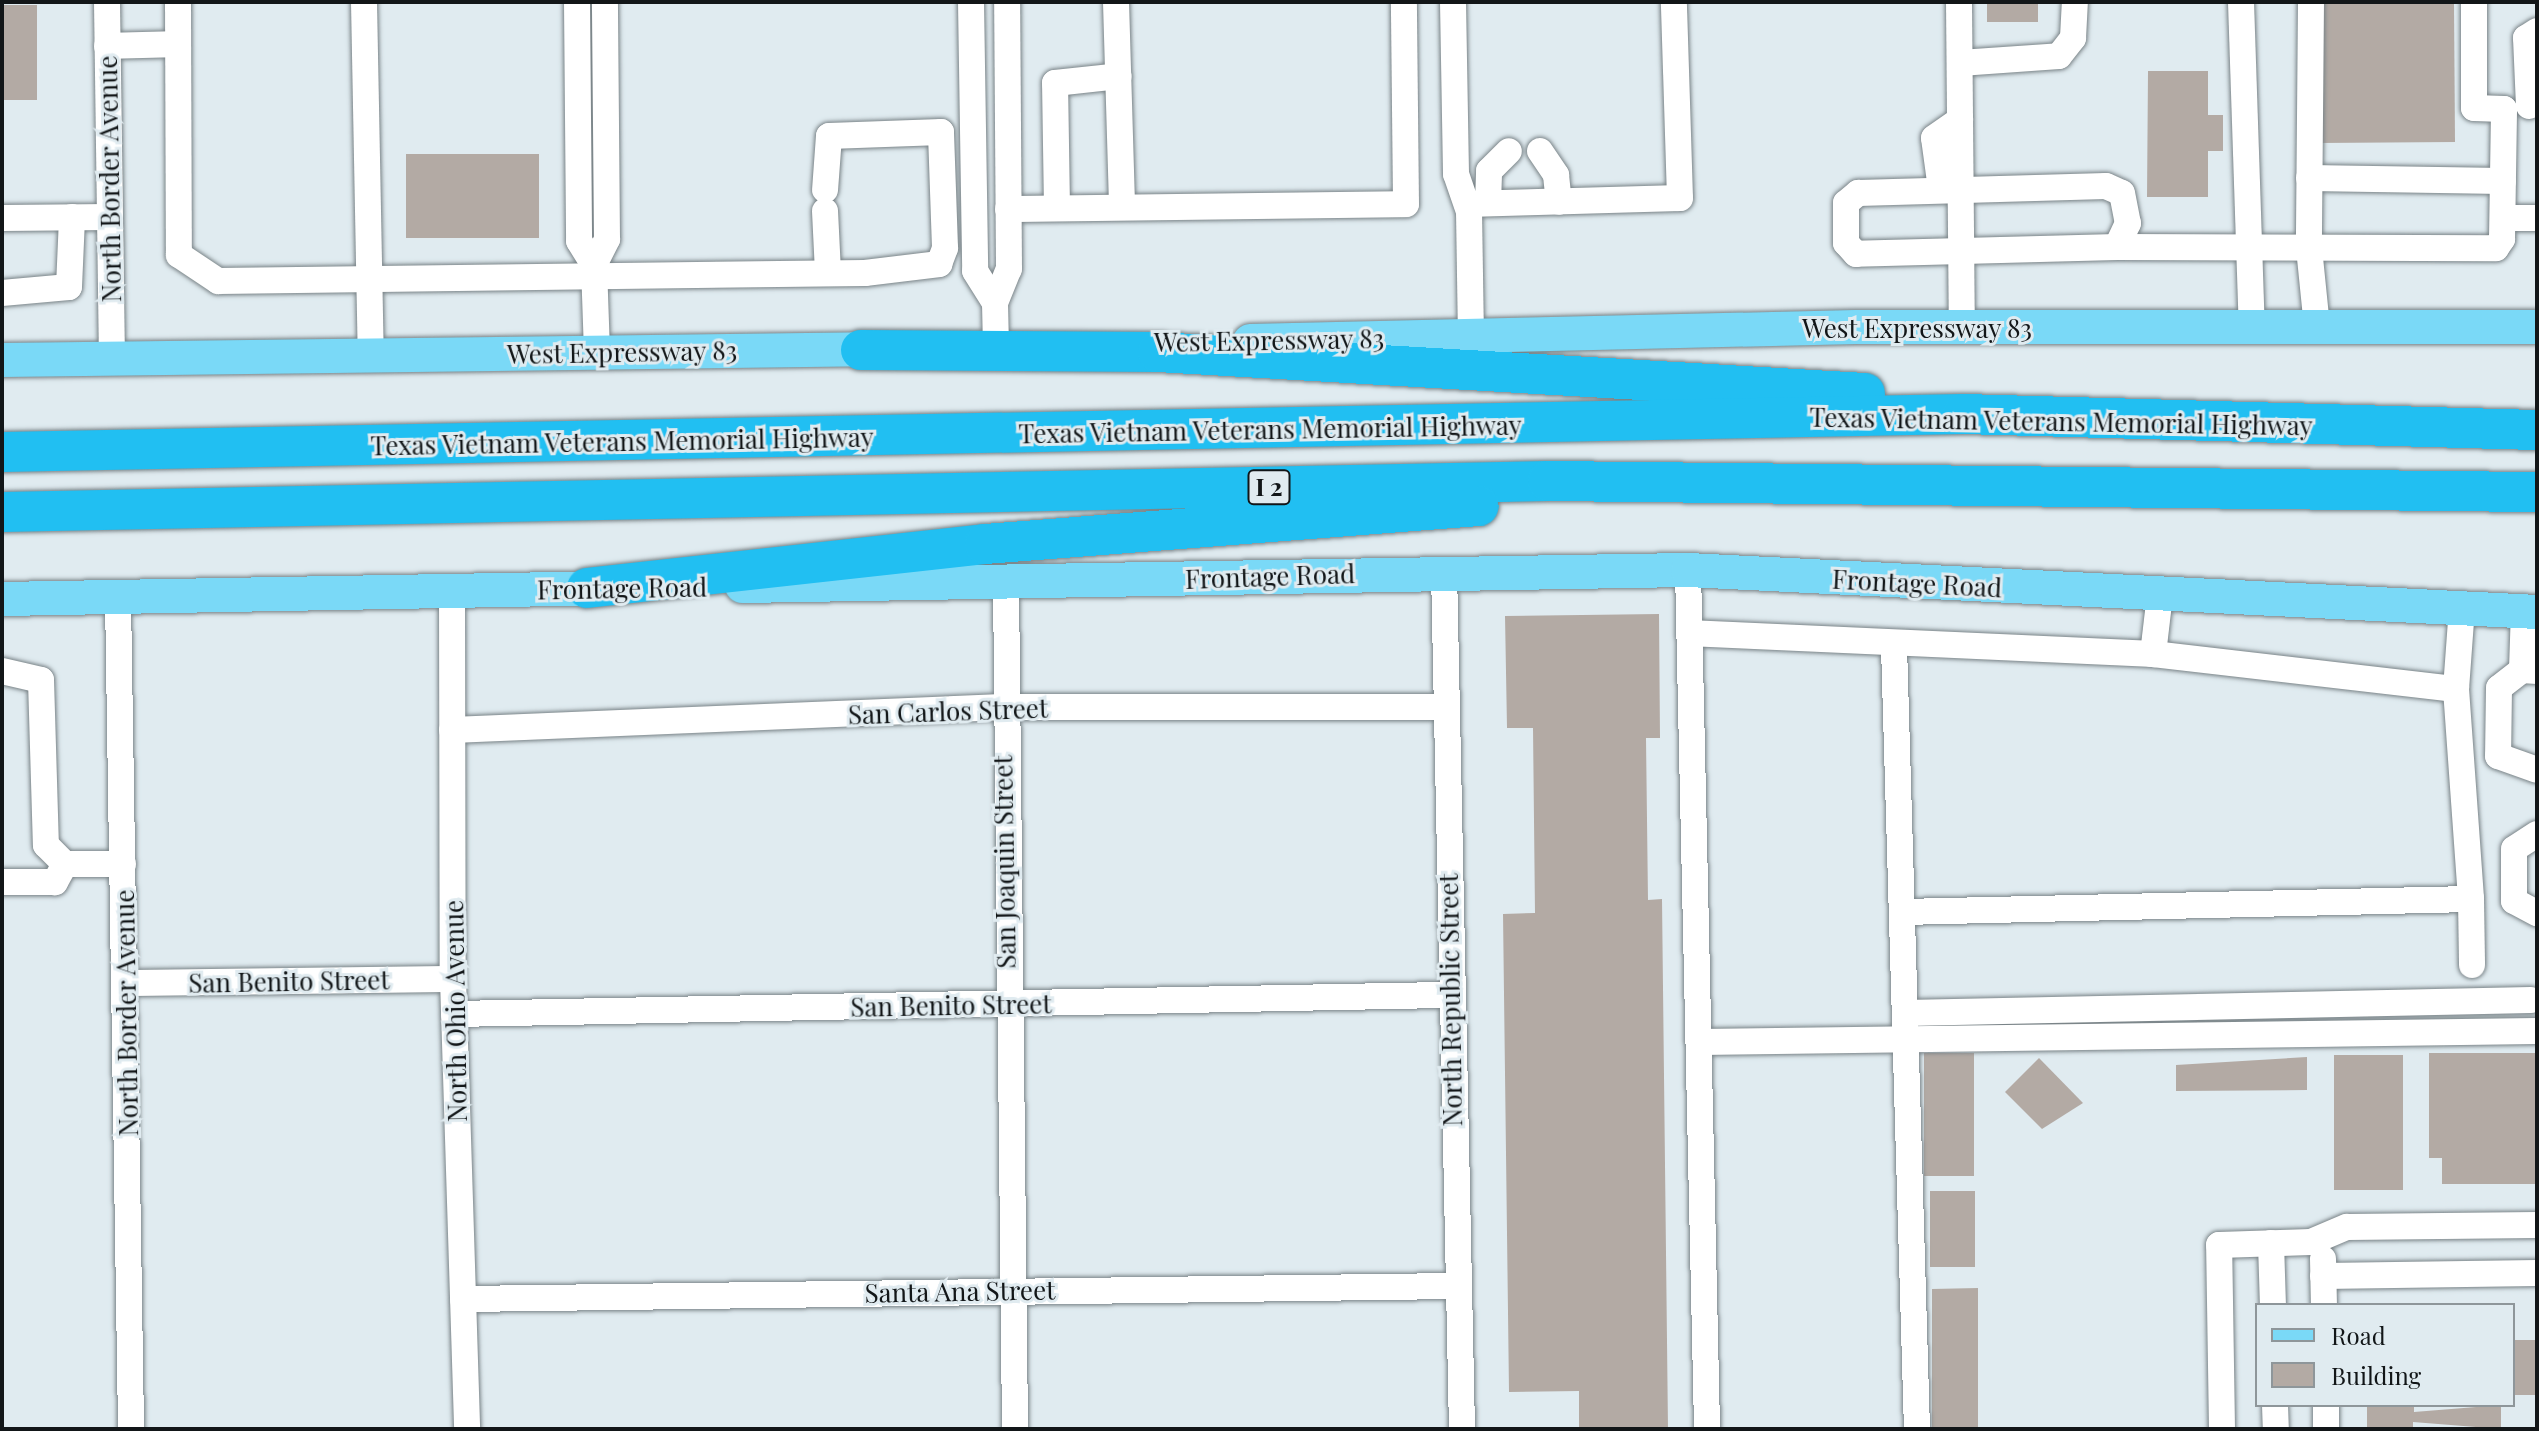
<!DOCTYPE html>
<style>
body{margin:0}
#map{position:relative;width:2539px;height:1431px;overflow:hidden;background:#e0ebf0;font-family:"Playfair Display",serif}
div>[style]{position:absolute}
.building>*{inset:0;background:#b3aaa4}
.roads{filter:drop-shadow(0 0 2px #798387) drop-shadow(0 0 2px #798387)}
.minor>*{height:26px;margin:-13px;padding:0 13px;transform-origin:13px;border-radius:13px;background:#fff}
.major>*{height:34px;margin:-17px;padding:0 17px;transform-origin:17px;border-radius:17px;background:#7ad9f7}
.highway>*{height:40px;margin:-20px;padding:0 20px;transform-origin:20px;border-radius:20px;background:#21bff2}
span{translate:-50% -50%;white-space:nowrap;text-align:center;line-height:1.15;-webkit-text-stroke:6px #e0ebf0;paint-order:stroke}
.shield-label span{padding:2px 6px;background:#e0ebf0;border:2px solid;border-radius:6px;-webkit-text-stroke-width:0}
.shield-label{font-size:24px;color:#121618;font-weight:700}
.street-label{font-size:26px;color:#121618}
.frame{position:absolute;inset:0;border:4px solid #121618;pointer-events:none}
.legend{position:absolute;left:2255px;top:1303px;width:260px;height:104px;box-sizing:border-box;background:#e0ebf0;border:2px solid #8e969a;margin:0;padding:10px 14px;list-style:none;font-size:24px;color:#121618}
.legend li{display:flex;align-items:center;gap:16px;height:40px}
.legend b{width:40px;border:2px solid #8e969a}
</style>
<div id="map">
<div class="building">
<i style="clip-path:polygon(1987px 2px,2038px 2px,2038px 22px,1987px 22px)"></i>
<i style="clip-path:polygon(2318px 2px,2454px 2px,2455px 142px,2319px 143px)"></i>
<i style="clip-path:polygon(2px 5px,37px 5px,37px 100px,2px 100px)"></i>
<i style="clip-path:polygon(2148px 71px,2208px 71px,2208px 115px,2223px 115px,2223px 151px,2208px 151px,2208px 197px,2147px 197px)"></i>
<i style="clip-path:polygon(406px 154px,539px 154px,539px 238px,406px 238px)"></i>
<i style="clip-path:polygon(1659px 614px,1660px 738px,1646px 738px,1648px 900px,1662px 899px,1668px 1429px,1579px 1429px,1579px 1391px,1509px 1392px,1503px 914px,1535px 913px,1533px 728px,1507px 728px,1505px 616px)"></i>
<i style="clip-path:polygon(1924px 1053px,1974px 1053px,1974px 1176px,1924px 1176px)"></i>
<i style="clip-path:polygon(2429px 1053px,2537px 1053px,2537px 1184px,2442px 1184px,2442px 1158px,2429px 1158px)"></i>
<i style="clip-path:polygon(2334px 1055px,2403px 1055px,2403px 1190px,2334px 1190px)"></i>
<i style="clip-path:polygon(2307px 1057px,2307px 1090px,2176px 1091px,2176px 1065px)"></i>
<i style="clip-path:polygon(2039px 1058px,2083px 1103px,2042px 1129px,2005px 1092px)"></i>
<i style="clip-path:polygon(1930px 1191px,1975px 1191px,1975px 1267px,1930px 1267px)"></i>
<i style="clip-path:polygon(1978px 1288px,1978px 1429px,1932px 1429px,1932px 1289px)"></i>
<i style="clip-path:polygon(2513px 1340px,2537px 1340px,2537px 1395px,2513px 1395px)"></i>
<i style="clip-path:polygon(2367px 1405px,2414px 1405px,2414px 1412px,2501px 1405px,2501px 1429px,2413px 1422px,2413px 1429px,2367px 1429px)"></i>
</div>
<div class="roads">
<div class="minor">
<i style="left:107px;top:2px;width:355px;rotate:89.2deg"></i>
<i style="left:178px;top:2px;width:253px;rotate:89.8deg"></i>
<i style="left:179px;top:255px;width:47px;rotate:33.7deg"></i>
<i style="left:218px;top:281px;width:647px;rotate:-0.71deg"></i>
<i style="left:865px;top:273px;width:75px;rotate:-6.9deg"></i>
<i style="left:939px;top:264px;width:17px;rotate:-69deg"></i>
<i style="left:945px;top:248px;width:116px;rotate:-92deg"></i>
<i style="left:941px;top:132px;width:112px;rotate:178deg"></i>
<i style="left:829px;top:136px;width:54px;rotate:94.2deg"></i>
<i style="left:364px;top:2px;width:352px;rotate:88.9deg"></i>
<i style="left:577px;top:2px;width:239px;rotate:89.5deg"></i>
<i style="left:579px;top:241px;width:28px;rotate:58deg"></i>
<i style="left:971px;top:2px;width:269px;rotate:89.1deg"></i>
<i style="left:975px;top:271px;width:38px;rotate:58deg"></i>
<i style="left:1116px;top:2px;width:204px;rotate:88.3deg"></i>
<i style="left:1453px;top:2px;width:172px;rotate:89deg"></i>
<i style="left:1456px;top:174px;width:39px;rotate:71deg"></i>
<i style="left:1469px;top:211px;width:125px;rotate:89.1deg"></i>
<i style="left:1959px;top:2px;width:325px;rotate:89.5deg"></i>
<i style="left:2241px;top:2px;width:325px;rotate:88.1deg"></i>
<i style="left:2311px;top:2px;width:246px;rotate:90.5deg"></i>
<i style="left:2309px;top:248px;width:79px;rotate:84.2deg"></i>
<i style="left:107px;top:46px;width:71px;rotate:-1.6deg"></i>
<i style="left:1960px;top:63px;width:99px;rotate:-4deg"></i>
<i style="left:2059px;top:56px;width:23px;rotate:-52deg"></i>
<i style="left:2073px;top:38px;width:36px;rotate:-87deg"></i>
<i style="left:2529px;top:106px;width:68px;rotate:-92.5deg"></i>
<i style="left:2526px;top:38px;width:13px;rotate:-32deg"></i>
<i style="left:1540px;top:151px;width:29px;rotate:56deg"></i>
<i style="left:1556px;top:175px;width:27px;rotate:84deg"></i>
<i style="left:2309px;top:178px;width:194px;rotate:0.9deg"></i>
<i style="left:2106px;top:186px;width:17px;rotate:24deg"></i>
<i style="left:2122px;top:193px;width:31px;rotate:79deg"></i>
<i style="left:2128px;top:223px;width:26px;rotate:115deg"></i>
<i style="left:2117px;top:247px;width:261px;rotate:178.5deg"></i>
<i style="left:1856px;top:254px;width:15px;rotate:-132deg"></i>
<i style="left:1846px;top:243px;width:40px;rotate:-90deg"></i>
<i style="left:1846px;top:203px;width:16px;rotate:-40deg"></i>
<i style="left:1858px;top:193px;width:248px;rotate:-1.6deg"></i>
<i style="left:1941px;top:189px;width:51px;rotate:-97.8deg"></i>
<i style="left:1934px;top:138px;width:32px;rotate:-35deg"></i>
<i style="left:1488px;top:203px;width:32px;rotate:-88deg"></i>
<i style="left:1489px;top:171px;width:28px;rotate:-45deg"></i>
<i style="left:1467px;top:204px;width:213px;rotate:-1.6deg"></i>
<i style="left:1680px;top:198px;width:196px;rotate:-91.8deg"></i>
<i style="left:1057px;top:208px;width:125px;rotate:-90.9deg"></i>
<i style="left:1055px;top:83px;width:64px;rotate:-6.2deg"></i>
<i style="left:1008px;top:209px;width:398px;rotate:-0.7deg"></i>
<i style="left:1406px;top:204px;width:202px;rotate:-90.6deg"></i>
<i style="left:825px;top:211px;width:62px;rotate:87.2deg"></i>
<i style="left:2px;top:218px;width:108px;rotate:-0.5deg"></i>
<i style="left:2503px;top:218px;width:34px"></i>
<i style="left:2117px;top:247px;width:379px;rotate:0.2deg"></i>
<i style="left:2496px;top:248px;width:11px;rotate:-56deg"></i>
<i style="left:2502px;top:239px;width:130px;rotate:-89.1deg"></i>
<i style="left:2504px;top:109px;width:30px;rotate:-178deg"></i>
<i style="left:2474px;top:108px;width:106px;rotate:-90deg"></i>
<i style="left:2px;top:293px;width:67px;rotate:-5.1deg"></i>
<i style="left:69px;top:287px;width:70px;rotate:-87.5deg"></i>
<i style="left:996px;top:347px;width:44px;rotate:-91.3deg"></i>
<i style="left:995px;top:303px;width:37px;rotate:-68deg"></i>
<i style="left:1009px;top:269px;width:267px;rotate:-90.4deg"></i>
<i style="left:597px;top:352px;width:87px;rotate:-92deg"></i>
<i style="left:594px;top:265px;width:29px;rotate:-63deg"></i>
<i style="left:607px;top:239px;width:237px;rotate:-90.5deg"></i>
<i style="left:1444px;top:570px;width:859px;rotate:88.8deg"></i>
<i style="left:1688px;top:570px;width:859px;rotate:88.73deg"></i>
<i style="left:1006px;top:584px;width:845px;rotate:89.39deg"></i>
<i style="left:452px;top:592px;width:387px;rotate:89.9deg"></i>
<i style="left:453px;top:979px;width:450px;rotate:88.2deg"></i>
<i style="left:118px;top:598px;width:831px;rotate:89.1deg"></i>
<i style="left:1690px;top:633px;width:463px;rotate:2.6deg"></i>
<i style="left:2153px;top:654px;width:305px;rotate:6.6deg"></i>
<i style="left:2456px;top:689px;width:81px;rotate:-85.8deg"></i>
<i style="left:1894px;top:646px;width:783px;rotate:88.32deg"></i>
<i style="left:2153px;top:654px;width:60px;rotate:-83.3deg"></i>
<i style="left:2522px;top:670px;width:59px;rotate:-88.1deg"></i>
<i style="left:2px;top:671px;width:40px;rotate:13deg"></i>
<i style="left:41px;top:680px;width:165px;rotate:88.3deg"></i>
<i style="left:46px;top:845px;width:27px;rotate:45deg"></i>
<i style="left:65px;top:864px;width:21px;rotate:119deg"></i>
<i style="left:55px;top:882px;width:53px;rotate:180deg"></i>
<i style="left:2537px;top:671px;width:15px;rotate:-176deg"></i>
<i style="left:2522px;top:670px;width:29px;rotate:142deg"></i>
<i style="left:2499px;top:688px;width:68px;rotate:90.8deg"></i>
<i style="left:2498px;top:756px;width:41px;rotate:19.7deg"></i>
<i style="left:2456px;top:689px;width:211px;rotate:85.9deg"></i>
<i style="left:452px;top:730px;width:551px;rotate:-2.39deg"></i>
<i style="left:1003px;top:707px;width:441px"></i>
<i style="left:2537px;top:834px;width:27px;rotate:147deg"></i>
<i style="left:2514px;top:849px;width:52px;rotate:90deg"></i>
<i style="left:2514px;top:901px;width:26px;rotate:28deg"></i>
<i style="left:65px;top:864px;width:58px"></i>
<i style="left:1902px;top:912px;width:569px;rotate:-1.31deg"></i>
<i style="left:2471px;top:899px;width:66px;rotate:89.1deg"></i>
<i style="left:126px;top:983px;width:327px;rotate:-0.7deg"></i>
<i style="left:1905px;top:1013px;width:626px;rotate:-1.19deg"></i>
<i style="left:454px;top:1014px;width:994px;rotate:-1.1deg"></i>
<i style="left:1700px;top:1042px;width:837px;rotate:-0.75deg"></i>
<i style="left:2271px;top:1243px;width:62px;rotate:88.2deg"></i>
<i style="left:2323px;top:1259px;width:46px;rotate:88.8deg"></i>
<i style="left:2323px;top:1276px;width:214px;rotate:-0.8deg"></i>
<i style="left:463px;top:1299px;width:995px;rotate:-0.75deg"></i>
<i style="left:2275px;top:1405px;width:24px;rotate:88deg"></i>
<i style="left:2326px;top:1405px;width:24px;rotate:90deg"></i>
<i style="left:2222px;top:1429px;width:184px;rotate:-90.9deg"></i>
<i style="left:2219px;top:1245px;width:92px;rotate:-1.9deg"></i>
<i style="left:2311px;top:1242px;width:39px;rotate:-23deg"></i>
<i style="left:2347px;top:1227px;width:190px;rotate:-0.6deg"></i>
</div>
<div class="major">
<i style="left:1250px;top:341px;width:606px;rotate:-1.32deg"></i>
<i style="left:1856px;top:327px;width:681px"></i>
<i style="left:2px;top:360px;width:883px;rotate:-0.71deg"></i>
<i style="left:742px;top:586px;width:946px;rotate:-0.97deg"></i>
<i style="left:1688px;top:570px;width:850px;rotate:2.83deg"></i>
<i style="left:2px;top:599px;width:611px;rotate:-1.03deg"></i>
</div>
<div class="highway">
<i style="left:861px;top:350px;width:297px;rotate:0.4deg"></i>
<i style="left:1158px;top:352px;width:708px;rotate:3.32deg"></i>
<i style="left:2px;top:452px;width:1961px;rotate:-1.11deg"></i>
<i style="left:1963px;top:414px;width:574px;rotate:1.6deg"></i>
<i style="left:2px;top:512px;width:1546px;rotate:-1.15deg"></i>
<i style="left:1548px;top:481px;width:989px;rotate:0.64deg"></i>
<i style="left:587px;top:588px;width:400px;rotate:-6.3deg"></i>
<i style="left:985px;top:544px;width:495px;rotate:-4.4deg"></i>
</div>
</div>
<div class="shield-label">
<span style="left:1269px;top:487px">I 2</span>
</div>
<div class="street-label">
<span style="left:109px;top:179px;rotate:-91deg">North Border Avenue</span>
<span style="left:1917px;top:328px">West Expressway 83</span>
<span style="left:1269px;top:340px;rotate:-1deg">West Expressway 83</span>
<span style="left:622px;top:352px;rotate:-1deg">West Expressway 83</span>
<span style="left:2061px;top:421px;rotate:1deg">Texas Vietnam Veterans Memorial Highway</span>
<span style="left:1270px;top:429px;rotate:-1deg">Texas Vietnam Veterans Memorial Highway</span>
<span style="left:622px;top:441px;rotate:-1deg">Texas Vietnam Veterans Memorial Highway</span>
<span style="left:1270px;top:576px;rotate:-2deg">Frontage Road</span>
<span style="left:1917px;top:583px;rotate:3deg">Frontage Road</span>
<span style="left:622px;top:588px;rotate:-1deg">Frontage Road</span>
<span style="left:948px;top:711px;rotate:-2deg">San Carlos Street</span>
<span style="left:1004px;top:862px;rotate:-91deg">San Joaquin Street</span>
<span style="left:289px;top:981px;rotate:-1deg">San Benito Street</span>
<span style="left:1450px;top:1000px;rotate:-91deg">North Republic Street</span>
<span style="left:951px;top:1005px;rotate:-1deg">San Benito Street</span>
<span style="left:455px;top:1011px;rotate:-91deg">North Ohio Avenue</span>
<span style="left:126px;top:1013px;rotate:-91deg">North Border Avenue</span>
<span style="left:960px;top:1291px;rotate:-1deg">Santa Ana Street</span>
</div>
<div class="frame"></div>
<ul class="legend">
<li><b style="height:10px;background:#7ad9f7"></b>Road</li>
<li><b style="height:22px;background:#b3aaa4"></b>Building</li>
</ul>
</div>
